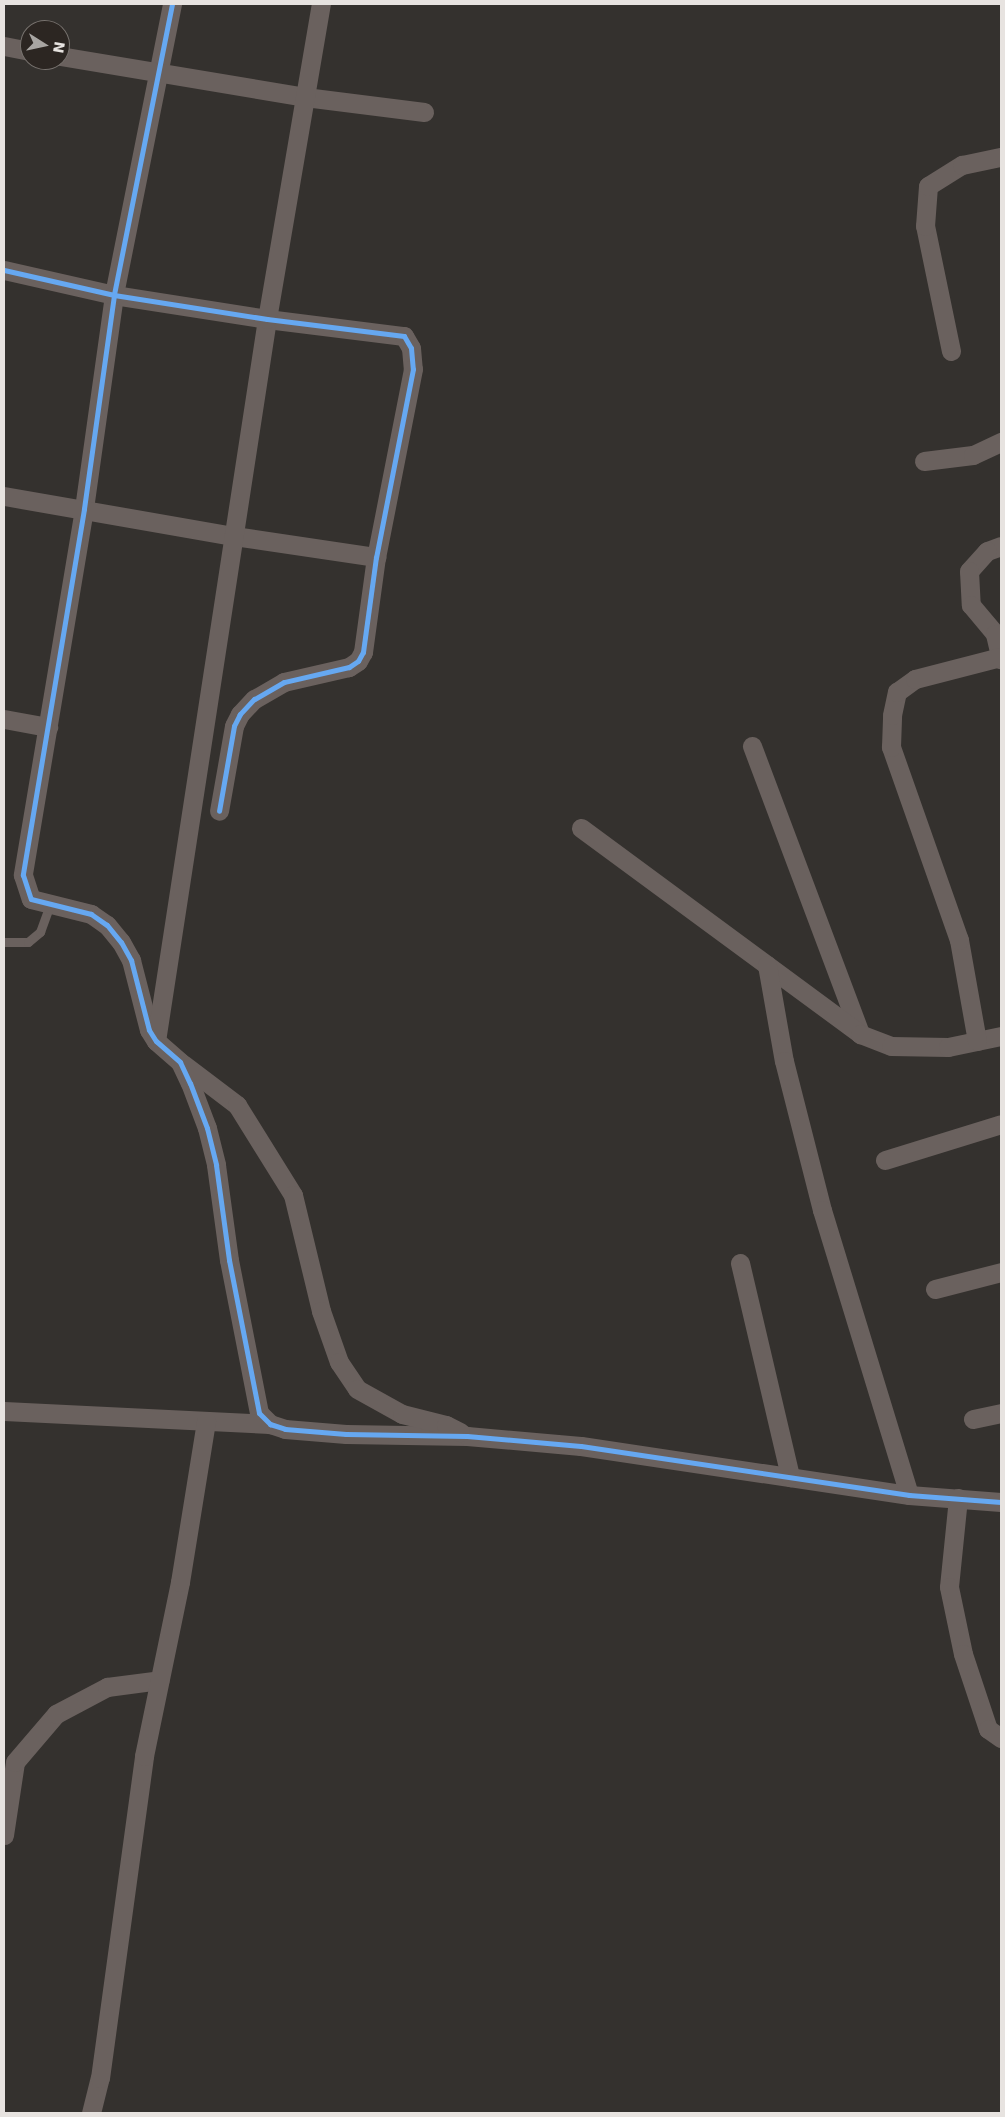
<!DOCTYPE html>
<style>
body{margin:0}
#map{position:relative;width:1005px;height:2117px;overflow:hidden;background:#34312e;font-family:"DejaVu Sans",sans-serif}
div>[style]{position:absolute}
.service>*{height:9px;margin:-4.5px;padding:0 4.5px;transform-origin:4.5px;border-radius:4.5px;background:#6a615e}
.minor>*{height:19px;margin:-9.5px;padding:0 9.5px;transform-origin:9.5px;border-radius:9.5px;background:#6a615e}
.cycleway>*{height:5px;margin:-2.5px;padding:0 2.5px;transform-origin:2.5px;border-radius:2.5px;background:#66a8f1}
span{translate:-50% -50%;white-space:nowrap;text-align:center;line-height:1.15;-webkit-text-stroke:5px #2c2622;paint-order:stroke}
.frame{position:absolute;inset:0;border:5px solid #e7e3e0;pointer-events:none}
.north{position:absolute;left:20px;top:20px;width:50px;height:50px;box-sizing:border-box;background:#2c2622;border:1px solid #77726e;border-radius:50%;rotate:100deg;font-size:14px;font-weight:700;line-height:20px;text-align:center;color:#e7e3e0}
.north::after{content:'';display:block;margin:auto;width:18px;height:22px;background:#a8a5a2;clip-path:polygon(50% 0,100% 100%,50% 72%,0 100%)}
</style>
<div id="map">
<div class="service">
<i style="left:4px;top:942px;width:24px"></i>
<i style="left:28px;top:942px;width:16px;rotate:-40deg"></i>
<i style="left:40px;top:932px;width:30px;rotate:-70deg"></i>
</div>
<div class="minor">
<i style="left:172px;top:4px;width:297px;rotate:101.3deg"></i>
<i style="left:114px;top:295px;width:216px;rotate:98deg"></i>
<i style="left:84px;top:509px;width:371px;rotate:99.5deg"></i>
<i style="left:23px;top:875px;width:25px;rotate:72deg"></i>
<i style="left:31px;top:899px;width:62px;rotate:14deg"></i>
<i style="left:91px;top:914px;width:19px;rotate:35deg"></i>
<i style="left:107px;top:925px;width:22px;rotate:51deg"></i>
<i style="left:121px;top:942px;width:21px;rotate:61deg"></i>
<i style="left:131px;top:960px;width:72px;rotate:75.6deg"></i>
<i style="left:149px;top:1030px;width:13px;rotate:58deg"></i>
<i style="left:156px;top:1041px;width:32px;rotate:41deg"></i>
<i style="left:180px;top:1062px;width:23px;rotate:65deg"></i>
<i style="left:190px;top:1083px;width:48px;rotate:69.3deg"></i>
<i style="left:207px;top:1128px;width:38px;rotate:76deg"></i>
<i style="left:216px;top:1165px;width:96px;rotate:82.2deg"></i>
<i style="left:229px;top:1260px;width:156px;rotate:78.9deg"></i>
<i style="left:259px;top:1413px;width:16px;rotate:45deg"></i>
<i style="left:270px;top:1424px;width:16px;rotate:18deg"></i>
<i style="left:285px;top:1429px;width:61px;rotate:4.7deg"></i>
<i style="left:346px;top:1434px;width:121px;rotate:0.9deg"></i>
<i style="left:467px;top:1436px;width:114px;rotate:5deg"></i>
<i style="left:581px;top:1446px;width:332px;rotate:8.5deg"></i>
<i style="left:909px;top:1495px;width:92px;rotate:4.4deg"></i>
<i style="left:4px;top:46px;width:26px;rotate:11deg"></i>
<i style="left:60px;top:56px;width:248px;rotate:9.5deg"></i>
<i style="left:305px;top:97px;width:120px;rotate:7.2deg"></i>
<i style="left:4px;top:270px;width:113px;rotate:12.8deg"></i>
<i style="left:114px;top:295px;width:155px;rotate:8.9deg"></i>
<i style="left:267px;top:319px;width:138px;rotate:7.1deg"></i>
<i style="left:404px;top:336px;width:14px;rotate:60deg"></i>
<i style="left:411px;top:348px;width:21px;rotate:85deg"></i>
<i style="left:413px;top:369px;width:192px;rotate:101.1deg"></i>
<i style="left:376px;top:557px;width:96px;rotate:97.8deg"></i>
<i style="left:363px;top:652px;width:10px;rotate:119deg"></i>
<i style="left:358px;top:661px;width:11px;rotate:146deg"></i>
<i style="left:349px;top:667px;width:67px;rotate:167deg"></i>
<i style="left:284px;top:682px;width:34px;rotate:150deg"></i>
<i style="left:254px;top:699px;width:21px;rotate:133deg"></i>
<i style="left:240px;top:714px;width:13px;rotate:117deg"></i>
<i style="left:234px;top:726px;width:86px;rotate:100deg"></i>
<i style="left:951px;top:351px;width:128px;rotate:-101.7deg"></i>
<i style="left:925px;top:226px;width:40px;rotate:-85.7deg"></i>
<i style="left:928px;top:186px;width:40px;rotate:-32deg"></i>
<i style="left:962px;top:165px;width:40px;rotate:-12deg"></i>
<i style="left:924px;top:461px;width:49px;rotate:-7deg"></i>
<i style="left:973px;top:455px;width:31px;rotate:-25deg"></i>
<i style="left:4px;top:496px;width:233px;rotate:9.9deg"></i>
<i style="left:234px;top:536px;width:144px;rotate:8.4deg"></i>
<i style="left:1001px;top:546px;width:15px;rotate:160deg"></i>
<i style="left:987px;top:551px;width:27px;rotate:132deg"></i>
<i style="left:969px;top:571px;width:34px;rotate:87deg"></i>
<i style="left:971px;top:605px;width:38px;rotate:50deg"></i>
<i style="left:995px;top:634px;width:26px;rotate:77deg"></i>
<i style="left:4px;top:719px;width:45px;rotate:10.3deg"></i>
<i style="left:752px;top:746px;width:308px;rotate:69.4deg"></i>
<i style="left:581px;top:828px;width:347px;rotate:36.4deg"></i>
<i style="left:860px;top:1034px;width:33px;rotate:21deg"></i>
<i style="left:891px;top:1046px;width:57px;rotate:1deg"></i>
<i style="left:948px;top:1047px;width:54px;rotate:-11.7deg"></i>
<i style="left:767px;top:965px;width:97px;rotate:80deg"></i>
<i style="left:784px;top:1061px;width:154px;rotate:75.7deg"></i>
<i style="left:822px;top:1210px;width:298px;rotate:73deg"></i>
<i style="left:156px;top:1041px;width:730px;rotate:-81.26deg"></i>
<i style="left:267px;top:319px;width:320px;rotate:-80.3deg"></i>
<i style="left:977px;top:1041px;width:103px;rotate:-100.1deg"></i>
<i style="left:959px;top:940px;width:205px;rotate:-109.4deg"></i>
<i style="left:891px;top:747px;width:32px;rotate:-88deg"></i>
<i style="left:892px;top:715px;width:24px;rotate:-78deg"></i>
<i style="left:897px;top:692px;width:22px;rotate:-36deg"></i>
<i style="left:915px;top:679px;width:88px;rotate:-14.5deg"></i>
<i style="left:183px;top:1064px;width:68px;rotate:37.2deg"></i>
<i style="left:237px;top:1105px;width:106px;rotate:58.1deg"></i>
<i style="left:293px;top:1195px;width:119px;rotate:76.4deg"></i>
<i style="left:321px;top:1311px;width:54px;rotate:70.6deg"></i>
<i style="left:339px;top:1362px;width:32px;rotate:56deg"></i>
<i style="left:357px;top:1389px;width:51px;rotate:29.1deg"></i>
<i style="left:402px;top:1414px;width:45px;rotate:14deg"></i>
<i style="left:446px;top:1425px;width:16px;rotate:27deg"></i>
<i style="left:885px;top:1160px;width:121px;rotate:-17.2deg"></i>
<i style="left:740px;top:1263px;width:220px;rotate:76.8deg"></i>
<i style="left:935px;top:1289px;width:68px;rotate:-14.4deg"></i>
<i style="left:4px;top:1411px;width:266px;rotate:2.8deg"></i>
<i style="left:973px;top:1419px;width:29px;rotate:-12deg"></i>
<i style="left:958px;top:1498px;width:89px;rotate:95.8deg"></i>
<i style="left:949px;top:1587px;width:68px;rotate:78.2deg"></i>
<i style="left:963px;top:1654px;width:79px;rotate:71.6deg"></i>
<i style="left:988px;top:1729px;width:16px;rotate:35deg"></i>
<i style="left:4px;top:1835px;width:74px;rotate:-81.4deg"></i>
<i style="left:15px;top:1762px;width:63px;rotate:-49.5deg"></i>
<i style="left:56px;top:1714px;width:58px;rotate:-27.9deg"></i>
<i style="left:107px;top:1687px;width:53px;rotate:-7.5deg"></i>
<i style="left:91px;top:2113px;width:36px;rotate:-76deg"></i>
<i style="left:100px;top:2078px;width:325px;rotate:-82.2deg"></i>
<i style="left:144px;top:1756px;width:178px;rotate:-78.3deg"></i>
<i style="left:180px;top:1582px;width:163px;rotate:-80.8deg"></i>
</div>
<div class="cycleway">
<i style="left:172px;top:4px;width:297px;rotate:101.3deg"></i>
<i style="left:114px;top:295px;width:216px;rotate:98deg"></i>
<i style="left:84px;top:509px;width:371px;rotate:99.5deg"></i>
<i style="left:23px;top:875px;width:25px;rotate:72deg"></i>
<i style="left:31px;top:899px;width:62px;rotate:14deg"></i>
<i style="left:91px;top:914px;width:19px;rotate:35deg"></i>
<i style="left:107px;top:925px;width:22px;rotate:51deg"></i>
<i style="left:121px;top:942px;width:21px;rotate:61deg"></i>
<i style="left:131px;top:960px;width:72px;rotate:75.6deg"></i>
<i style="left:149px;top:1030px;width:13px;rotate:58deg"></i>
<i style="left:156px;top:1041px;width:32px;rotate:41deg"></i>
<i style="left:180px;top:1062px;width:23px;rotate:65deg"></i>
<i style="left:190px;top:1083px;width:48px;rotate:69.3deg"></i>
<i style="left:207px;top:1128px;width:38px;rotate:76deg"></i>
<i style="left:216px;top:1165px;width:96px;rotate:82.2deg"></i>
<i style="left:229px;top:1260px;width:156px;rotate:78.9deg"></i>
<i style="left:259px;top:1413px;width:16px;rotate:45deg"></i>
<i style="left:270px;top:1424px;width:16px;rotate:18deg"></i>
<i style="left:285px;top:1429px;width:61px;rotate:4.7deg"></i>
<i style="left:346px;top:1434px;width:121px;rotate:0.9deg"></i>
<i style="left:467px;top:1436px;width:114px;rotate:5deg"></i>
<i style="left:581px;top:1446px;width:332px;rotate:8.5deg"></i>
<i style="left:909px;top:1495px;width:92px;rotate:4.4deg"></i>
<i style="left:4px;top:270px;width:113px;rotate:12.8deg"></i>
<i style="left:114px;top:295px;width:155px;rotate:8.9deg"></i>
<i style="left:267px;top:319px;width:138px;rotate:7.1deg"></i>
<i style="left:404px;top:336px;width:14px;rotate:60deg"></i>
<i style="left:411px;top:348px;width:21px;rotate:85deg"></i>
<i style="left:413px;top:369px;width:192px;rotate:101.1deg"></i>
<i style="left:376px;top:557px;width:96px;rotate:97.8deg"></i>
<i style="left:363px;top:652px;width:10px;rotate:119deg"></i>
<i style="left:358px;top:661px;width:11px;rotate:146deg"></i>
<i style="left:349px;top:667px;width:67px;rotate:167deg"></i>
<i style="left:284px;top:682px;width:34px;rotate:150deg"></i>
<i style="left:254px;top:699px;width:21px;rotate:133deg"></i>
<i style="left:240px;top:714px;width:13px;rotate:117deg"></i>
<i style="left:234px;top:726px;width:86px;rotate:100deg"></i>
</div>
<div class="frame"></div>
<div class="north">N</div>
</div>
